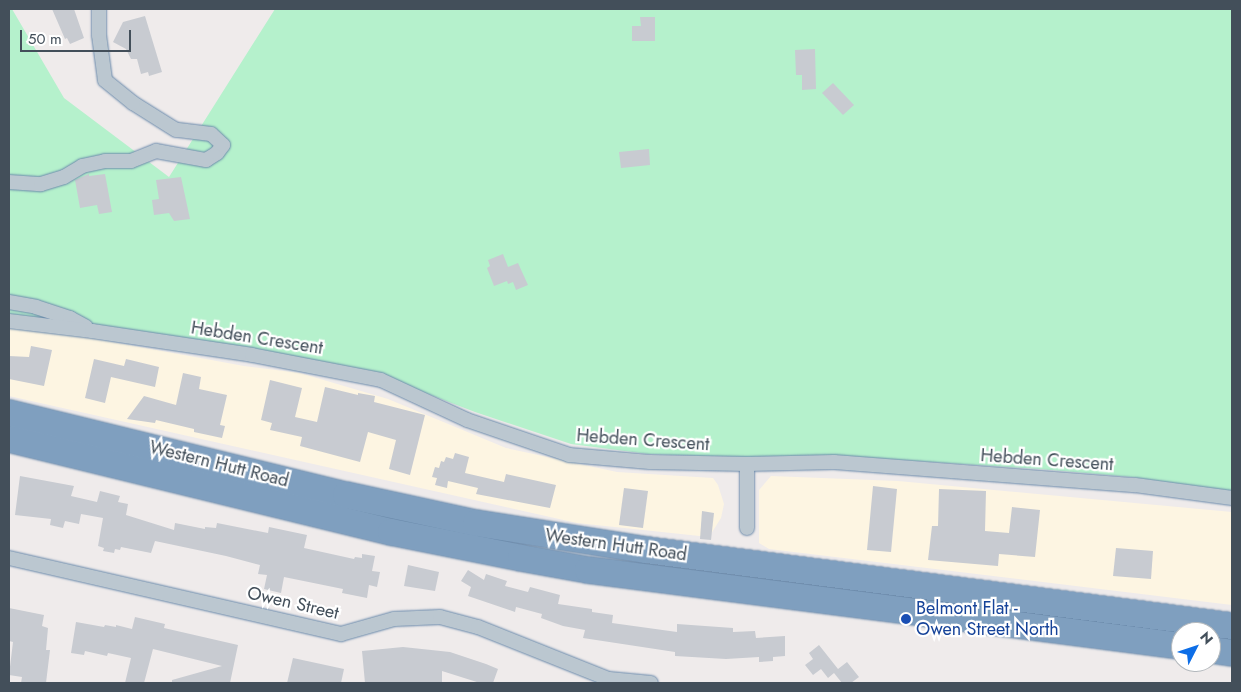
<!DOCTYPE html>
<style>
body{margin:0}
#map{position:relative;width:1241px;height:692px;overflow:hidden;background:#efebeb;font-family:Jost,sans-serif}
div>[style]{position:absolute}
.commercial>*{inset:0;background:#fdf5e2}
.green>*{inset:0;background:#b5f1cc}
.building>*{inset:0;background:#c8cbd1}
.roads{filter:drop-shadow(0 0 1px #6b8aab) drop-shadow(0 0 1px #6b8aab)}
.street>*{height:14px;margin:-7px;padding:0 7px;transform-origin:7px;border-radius:7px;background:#bbc7d0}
.highway>*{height:26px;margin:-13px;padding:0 13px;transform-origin:13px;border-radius:13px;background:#7f9fbf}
.dots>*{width:14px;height:14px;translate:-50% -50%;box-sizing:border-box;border:2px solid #fff;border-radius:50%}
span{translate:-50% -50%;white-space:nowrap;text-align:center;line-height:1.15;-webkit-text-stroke:4.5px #fff;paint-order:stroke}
.street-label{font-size:18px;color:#434f5a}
.transit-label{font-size:18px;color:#164399}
.left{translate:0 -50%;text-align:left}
.frame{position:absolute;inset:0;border:10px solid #434f5a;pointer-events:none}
.north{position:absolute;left:1171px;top:622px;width:50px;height:50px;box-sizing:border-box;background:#fff;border:1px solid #b4b9bd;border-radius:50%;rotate:49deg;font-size:14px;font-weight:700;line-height:20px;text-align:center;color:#434f5a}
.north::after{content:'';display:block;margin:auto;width:18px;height:22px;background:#0d6ee7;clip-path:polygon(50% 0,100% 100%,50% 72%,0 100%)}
.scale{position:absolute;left:20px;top:30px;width:111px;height:22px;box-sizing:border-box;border:2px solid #434f5a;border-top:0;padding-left:6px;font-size:15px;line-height:18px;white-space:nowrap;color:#434f5a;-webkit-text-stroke:4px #fff;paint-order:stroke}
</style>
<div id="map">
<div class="commercial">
<i style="clip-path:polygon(9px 327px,64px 333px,244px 366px,300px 373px,388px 399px,506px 448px,617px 472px,713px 478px,718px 485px,724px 504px,721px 518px,709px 537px,577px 523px,9px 396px)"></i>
<i style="clip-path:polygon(771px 476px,898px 481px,1232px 512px,1232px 605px,769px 549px,759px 543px,759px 490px)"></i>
</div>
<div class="green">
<i style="clip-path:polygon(9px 9px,12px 9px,64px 98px,169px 177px,275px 9px,1232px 9px,1232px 492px,1131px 477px,1039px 469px,839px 456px,754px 458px,648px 454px,571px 444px,475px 412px,381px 376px,9px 318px)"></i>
</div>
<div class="building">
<i style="clip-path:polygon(52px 9px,74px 9px,84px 38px,70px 44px,67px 38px,65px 39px)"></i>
<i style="clip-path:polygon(145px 16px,162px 72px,149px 76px,148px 72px,141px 74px,137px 59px,131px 59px,126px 49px,113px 42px,123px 22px)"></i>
<i style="clip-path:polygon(640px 17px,655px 17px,655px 41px,632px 41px,632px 26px,641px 26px)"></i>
<i style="clip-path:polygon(815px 49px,816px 89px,802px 90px,802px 75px,796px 75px,795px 50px)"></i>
<i style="clip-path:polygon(833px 83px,854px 105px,843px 115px,822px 93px)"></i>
<i style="clip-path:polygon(649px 149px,650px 165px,621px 168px,619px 152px)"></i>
<i style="clip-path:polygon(89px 174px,89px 176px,105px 174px,112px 212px,99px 214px,97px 205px,80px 208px,75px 180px)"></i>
<i style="clip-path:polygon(181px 177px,190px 219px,174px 221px,169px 213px,154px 215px,152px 200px,159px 199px,156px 180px)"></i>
<i style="clip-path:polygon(503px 254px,508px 267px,518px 263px,528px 285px,516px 290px,513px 282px,508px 284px,507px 281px,494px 286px,487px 268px,490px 266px,488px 260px)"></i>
<i style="clip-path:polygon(31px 346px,52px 350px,44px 386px,9px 379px,9px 356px,29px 357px)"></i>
<i style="clip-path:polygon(94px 359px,124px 366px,126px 359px,159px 367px,155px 387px,111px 377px,105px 403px,85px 398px)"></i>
<i style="clip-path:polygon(183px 373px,201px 377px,199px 389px,227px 395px,220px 425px,225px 426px,222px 438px,194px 432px,194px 429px,156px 420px,155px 423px,127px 419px,144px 396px,176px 405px)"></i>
<i style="clip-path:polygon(270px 380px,302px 388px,295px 417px,317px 422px,325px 387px,358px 395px,358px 393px,375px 396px,374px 402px,425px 415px,410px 475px,389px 469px,396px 440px,368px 432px,360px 462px,300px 446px,302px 437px,270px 430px,272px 423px,261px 420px)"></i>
<i style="clip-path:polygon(455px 453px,469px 457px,465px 473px,504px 482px,506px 474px,556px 485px,550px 508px,476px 494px,478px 488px,448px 481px,447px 488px,435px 485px,437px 478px,432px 477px,435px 467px,439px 468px,441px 461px,444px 462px,446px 457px,453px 459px)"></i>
<i style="clip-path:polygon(20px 476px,74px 486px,71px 496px,97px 502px,100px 491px,120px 496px,118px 502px,128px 504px,126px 515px,174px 530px,175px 523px,205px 529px,205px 527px,216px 528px,217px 523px,268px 533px,269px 527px,307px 535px,304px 548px,354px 559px,355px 557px,362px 558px,362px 554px,375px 556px,372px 571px,380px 572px,377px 587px,369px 585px,367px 598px,342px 593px,343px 589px,284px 577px,281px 593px,264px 589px,267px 575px,258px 574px,260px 565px,226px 556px,155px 541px,151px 553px,121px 547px,120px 550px,115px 549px,114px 553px,103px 551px,104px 548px,98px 546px,103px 518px,81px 514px,79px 524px,65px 521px,63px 528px,50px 525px,51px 519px,15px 515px)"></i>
<i style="clip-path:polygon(873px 486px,897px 489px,891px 552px,867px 550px)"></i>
<i style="clip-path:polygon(624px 488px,648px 491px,643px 528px,619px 525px)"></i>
<i style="clip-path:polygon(939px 489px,986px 491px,985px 531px,1009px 533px,1012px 507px,1040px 510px,1035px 557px,999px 554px,998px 566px,928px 560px,932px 526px,938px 526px)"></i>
<i style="clip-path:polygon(702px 511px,714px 513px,711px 540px,700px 539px)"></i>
<i style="clip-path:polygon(1116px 548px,1153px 551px,1151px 579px,1113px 576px)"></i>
<i style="clip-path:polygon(408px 565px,439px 572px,435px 591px,404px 586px)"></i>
<i style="clip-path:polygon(468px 570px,484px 580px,486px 574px,507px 581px,505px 586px,528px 592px,530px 587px,560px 595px,558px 604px,592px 609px,592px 612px,613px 615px,612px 623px,677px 632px,677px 624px,733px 628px,733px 632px,755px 631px,756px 638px,785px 636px,785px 656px,773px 657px,773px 661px,759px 662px,759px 657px,726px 659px,675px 656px,675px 652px,583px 638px,585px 630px,563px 626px,541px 618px,542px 614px,516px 607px,515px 612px,468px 596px,471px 587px,461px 581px)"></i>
<i style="clip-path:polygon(9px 608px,44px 615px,42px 626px,48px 628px,46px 650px,50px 650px,46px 683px,21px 683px,22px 677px,9px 675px,13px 642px,9px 641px)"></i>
<i style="clip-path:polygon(135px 617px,165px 624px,164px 628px,238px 645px,230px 683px,172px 683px,172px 680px,222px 666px,153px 649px,144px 683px,125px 683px,131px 658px,108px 653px,107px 656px,85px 651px,84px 655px,71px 653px,76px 622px,104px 627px,105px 625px,116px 627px,116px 625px,132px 629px)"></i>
<i style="clip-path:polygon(819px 645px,838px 669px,847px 662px,859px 677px,851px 683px,842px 683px,834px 673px,828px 678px,821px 669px,813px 675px,805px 665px,813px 659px,809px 653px)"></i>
<i style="clip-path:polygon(403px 647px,450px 652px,486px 664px,498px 669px,493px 683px,480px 683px,442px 671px,442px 683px,365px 683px,362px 651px)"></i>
<i style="clip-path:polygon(293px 658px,344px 669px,341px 683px,287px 683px)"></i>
</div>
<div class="roads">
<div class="street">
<i style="left:9px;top:182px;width:32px;rotate:4deg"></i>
<i style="left:41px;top:184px;width:24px;rotate:-17deg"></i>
<i style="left:64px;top:177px;width:21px;rotate:-31deg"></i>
<i style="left:82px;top:166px;width:24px;rotate:-12deg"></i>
<i style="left:105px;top:161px;width:26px"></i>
<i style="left:131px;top:161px;width:27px;rotate:-22deg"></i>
<i style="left:156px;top:151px;width:51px;rotate:10.2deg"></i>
<i style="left:206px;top:160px;width:13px;rotate:-32deg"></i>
<i style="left:217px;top:153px;width:10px;rotate:-53deg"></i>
<i style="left:223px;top:145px;width:16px;rotate:-137deg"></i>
<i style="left:211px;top:134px;width:35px;rotate:-173deg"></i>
<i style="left:176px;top:130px;width:51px;rotate:-147.9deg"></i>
<i style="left:133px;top:103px;width:36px;rotate:-141deg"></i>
<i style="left:105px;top:80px;width:45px;rotate:-97.6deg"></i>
<i style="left:99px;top:35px;width:26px;rotate:-90deg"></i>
<i style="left:9px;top:302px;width:27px;rotate:10deg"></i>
<i style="left:36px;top:307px;width:36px;rotate:18deg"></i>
<i style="left:70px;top:318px;width:18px;rotate:29deg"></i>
<i style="left:9px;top:321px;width:84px;rotate:6.9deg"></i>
<i style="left:92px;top:331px;width:162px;rotate:8.5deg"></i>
<i style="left:252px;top:355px;width:131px;rotate:11deg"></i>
<i style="left:381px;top:380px;width:95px;rotate:24.9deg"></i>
<i style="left:467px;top:420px;width:108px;rotate:18.9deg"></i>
<i style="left:569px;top:455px;width:81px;rotate:4.9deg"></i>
<i style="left:650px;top:462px;width:97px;rotate:1.2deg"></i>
<i style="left:747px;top:464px;width:87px;rotate:-1.3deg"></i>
<i style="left:834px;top:462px;width:302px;rotate:4.4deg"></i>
<i style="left:1135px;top:485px;width:98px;rotate:7.6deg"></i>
<i style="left:747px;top:464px;width:64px;rotate:90deg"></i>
<i style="left:9px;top:558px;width:341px;rotate:12.9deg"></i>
<i style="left:341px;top:634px;width:55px;rotate:-15.8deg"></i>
<i style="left:394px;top:619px;width:46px;rotate:-2.5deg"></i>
<i style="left:440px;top:617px;width:39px;rotate:15deg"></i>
<i style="left:478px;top:627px;width:141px;rotate:21.7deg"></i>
<i style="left:609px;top:679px;width:42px;rotate:5.4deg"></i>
</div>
<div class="highway">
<i style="left:9px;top:413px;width:347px;rotate:13.7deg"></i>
<i style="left:346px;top:495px;width:133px;rotate:12.2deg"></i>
<i style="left:476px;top:523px;width:173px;rotate:9deg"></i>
<i style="left:647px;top:550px;width:590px;rotate:7.4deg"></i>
<i style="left:9px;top:439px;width:393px;rotate:13.7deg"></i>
<i style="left:391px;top:532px;width:133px;rotate:11.3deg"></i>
<i style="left:521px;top:558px;width:68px;rotate:10.2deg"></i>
<i style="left:588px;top:570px;width:598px;rotate:7.3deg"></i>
<i style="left:1211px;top:650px;width:21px;rotate:8deg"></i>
</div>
</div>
<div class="dots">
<i style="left:906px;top:619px;background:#1a4fb4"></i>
</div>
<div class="street-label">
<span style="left:257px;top:338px;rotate:9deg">Hebden Crescent</span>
<span style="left:643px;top:440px;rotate:4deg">Hebden Crescent</span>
<span style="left:1047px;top:460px;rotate:4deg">Hebden Crescent</span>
<span style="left:219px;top:464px;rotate:14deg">Western Hutt Road</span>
<span style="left:616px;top:545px;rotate:8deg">Western Hutt Road</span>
<span style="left:293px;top:603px;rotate:13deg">Owen Street</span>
</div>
<div class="transit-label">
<span class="left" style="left:916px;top:619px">Belmont Flat -<br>Owen Street North</span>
</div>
<div class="frame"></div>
<div class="north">N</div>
<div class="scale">50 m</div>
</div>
